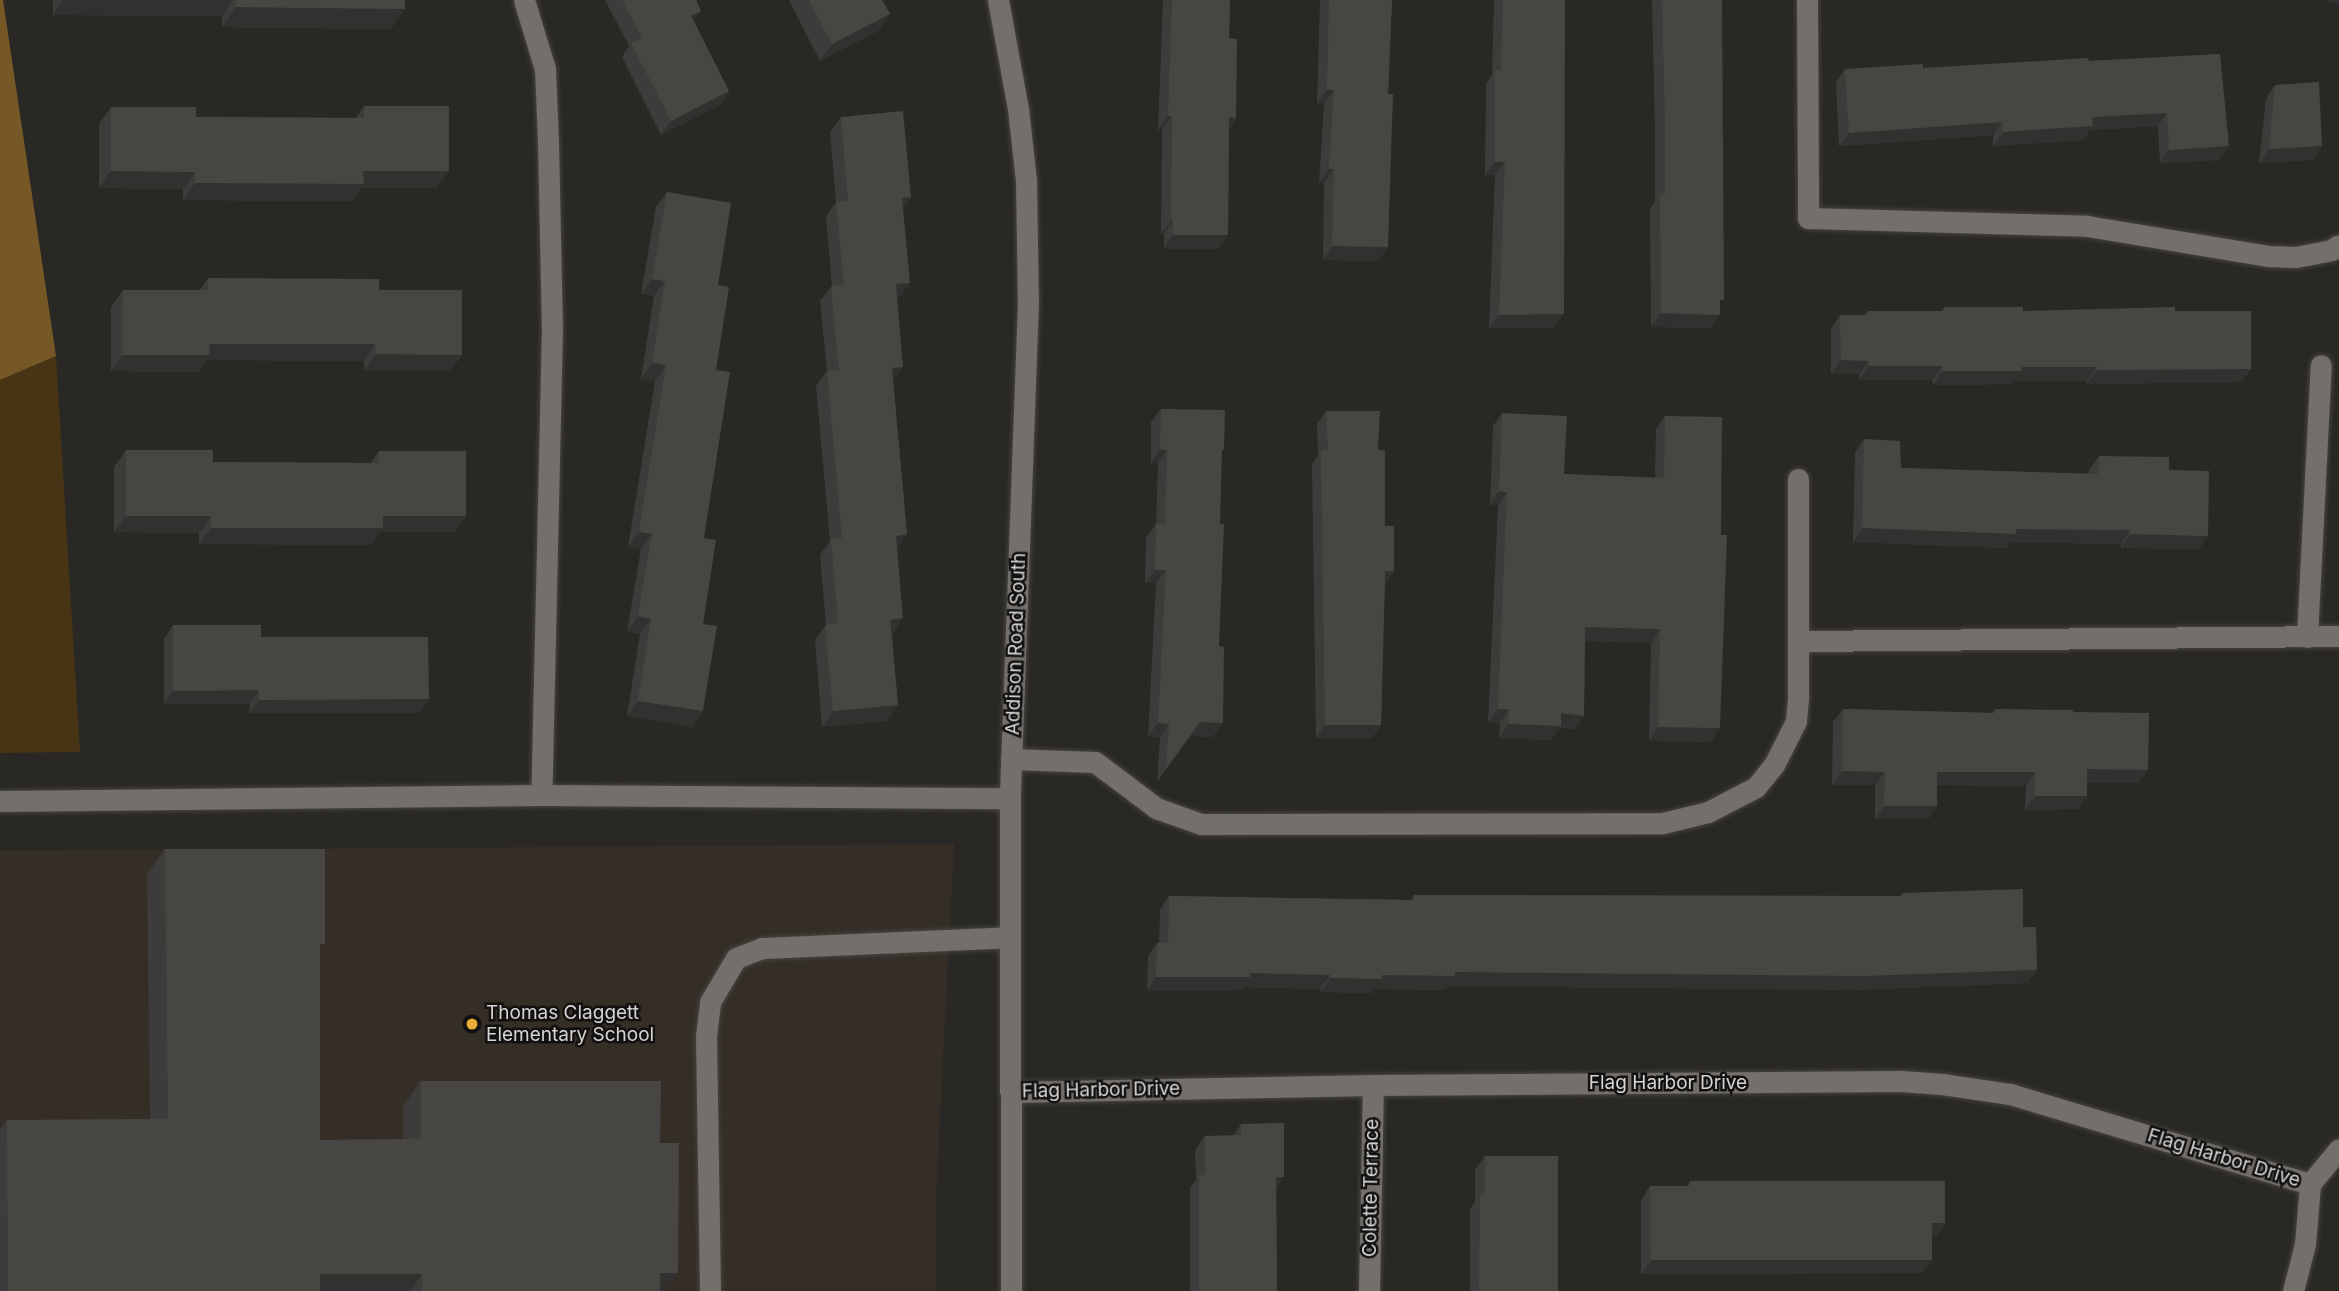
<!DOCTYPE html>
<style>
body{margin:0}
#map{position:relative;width:2339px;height:1291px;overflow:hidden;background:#2a2825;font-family:Inter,sans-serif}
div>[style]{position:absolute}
.built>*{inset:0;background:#342e26}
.green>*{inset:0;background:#463415}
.forest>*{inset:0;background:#765826}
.roads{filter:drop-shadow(0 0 2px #464441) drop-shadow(0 0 2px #464441)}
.minor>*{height:21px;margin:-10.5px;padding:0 10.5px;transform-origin:10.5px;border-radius:10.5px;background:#726f6c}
.wall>*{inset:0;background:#3e3c3a}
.shaded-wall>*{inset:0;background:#32312f}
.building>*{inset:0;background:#484643}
.dots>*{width:19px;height:19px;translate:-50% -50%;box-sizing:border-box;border:4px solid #121110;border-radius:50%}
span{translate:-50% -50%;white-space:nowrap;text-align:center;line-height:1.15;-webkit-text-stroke:5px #121110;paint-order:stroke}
.street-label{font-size:19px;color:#d6d4d3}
.poi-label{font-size:19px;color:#d6d4d3}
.left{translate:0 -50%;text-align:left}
</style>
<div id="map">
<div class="built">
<i style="clip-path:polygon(954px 844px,936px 1196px,936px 1291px,0 1291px,0 851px)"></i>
</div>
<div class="green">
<i style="clip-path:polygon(56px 356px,80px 752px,0 753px,0 380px)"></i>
</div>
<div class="forest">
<i style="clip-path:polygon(0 0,3px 0,56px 356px,0 380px)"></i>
</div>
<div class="roads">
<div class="minor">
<i style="left:524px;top:0;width:72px;rotate:73.1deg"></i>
<i style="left:545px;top:69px;width:72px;rotate:87.6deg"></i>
<i style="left:548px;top:141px;width:186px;rotate:88.8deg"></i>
<i style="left:552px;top:327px;width:468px;rotate:91.3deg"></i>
<i style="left:998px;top:0;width:111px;rotate:79.6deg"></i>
<i style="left:1018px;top:109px;width:71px;rotate:83.6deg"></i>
<i style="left:1026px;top:180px;width:122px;rotate:89.1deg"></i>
<i style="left:1028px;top:302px;width:496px;rotate:92.1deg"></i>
<i style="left:1010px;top:798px;width:493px;rotate:89.9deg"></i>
<i style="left:1807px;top:0;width:218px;rotate:89.7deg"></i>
<i style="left:1808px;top:218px;width:279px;rotate:1.6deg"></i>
<i style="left:2087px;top:226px;width:183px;rotate:9.4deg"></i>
<i style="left:2268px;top:256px;width:28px;rotate:2deg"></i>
<i style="left:2296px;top:257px;width:36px;rotate:-11deg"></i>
<i style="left:2331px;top:250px;width:9px;rotate:-32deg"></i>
<i style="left:2307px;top:637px;width:272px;rotate:-87.1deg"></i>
<i style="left:1799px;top:641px;width:540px;rotate:-0.53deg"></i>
<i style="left:1011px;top:759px;width:84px;rotate:2deg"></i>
<i style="left:1095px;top:762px;width:76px;rotate:37deg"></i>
<i style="left:1156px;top:808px;width:48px;rotate:19.6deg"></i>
<i style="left:1201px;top:824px;width:462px;rotate:-0.1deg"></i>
<i style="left:1663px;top:823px;width:46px;rotate:-13.7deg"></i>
<i style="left:1708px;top:812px;width:54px;rotate:-27.5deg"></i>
<i style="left:1756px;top:787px;width:28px;rotate:-51deg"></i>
<i style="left:1774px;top:765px;width:49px;rotate:-63.4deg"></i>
<i style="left:1796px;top:721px;width:25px;rotate:-85deg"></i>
<i style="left:1798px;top:696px;width:217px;rotate:-90deg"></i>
<i style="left:0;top:801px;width:541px;rotate:-0.64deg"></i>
<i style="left:541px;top:795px;width:469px;rotate:0.4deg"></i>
<i style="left:1011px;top:1092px;width:362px;rotate:-1.1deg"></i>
<i style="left:1373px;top:1085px;width:528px;rotate:-0.43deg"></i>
<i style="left:1901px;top:1081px;width:41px;rotate:4.2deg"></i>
<i style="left:1942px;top:1084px;width:69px;rotate:8.4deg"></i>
<i style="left:2010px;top:1094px;width:313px;rotate:16.7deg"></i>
<i style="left:710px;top:1291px;width:255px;rotate:-90.9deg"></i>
<i style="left:706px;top:1036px;width:34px;rotate:-83deg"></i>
<i style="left:710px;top:1002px;width:51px;rotate:-59.4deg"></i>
<i style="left:736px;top:958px;width:28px;rotate:-21deg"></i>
<i style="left:762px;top:948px;width:248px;rotate:-2.5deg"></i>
<i style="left:1369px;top:1291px;width:206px;rotate:-88.9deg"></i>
<i style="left:2293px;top:1291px;width:49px;rotate:-75.7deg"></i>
<i style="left:2305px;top:1244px;width:60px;rotate:-85.2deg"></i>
<i style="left:2310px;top:1184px;width:45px;rotate:-50.4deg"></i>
</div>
</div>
<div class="wall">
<i style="clip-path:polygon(53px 0,405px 0,391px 29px,222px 27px,222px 16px,53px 15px)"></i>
<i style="clip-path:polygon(605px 0,696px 0,694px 21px,729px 91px,720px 105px,661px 135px,622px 57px,629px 46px)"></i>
<i style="clip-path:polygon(789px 0,882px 0,890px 14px,878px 31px,820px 61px)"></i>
<i style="clip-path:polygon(1163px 0,1230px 0,1229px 38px,1236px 118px,1229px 129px,1228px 235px,1218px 249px,1164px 249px,1164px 234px,1161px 234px,1162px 130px,1158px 130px)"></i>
<i style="clip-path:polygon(1320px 0,1392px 0,1388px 94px,1388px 247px,1378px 261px,1323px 260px,1324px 183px,1319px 183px,1324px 104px,1317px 104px)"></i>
<i style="clip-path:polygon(1494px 0,1565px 0,1554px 328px,1489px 328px,1495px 175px,1485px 175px,1486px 84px,1492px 75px)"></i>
<i style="clip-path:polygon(1652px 0,1722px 0,1720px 307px,1710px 328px,1651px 327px,1650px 209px,1655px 202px,1655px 132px)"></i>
<i style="clip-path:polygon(2220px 54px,2219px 160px,2160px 163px,2158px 126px,2090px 130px,2084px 140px,1993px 146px,1993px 135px,1839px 146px,1836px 82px,1845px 69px,1923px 68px,2089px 61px)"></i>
<i style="clip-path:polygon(2275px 85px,2313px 160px,2259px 163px,2266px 99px)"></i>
<i style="clip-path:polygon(364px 106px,437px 188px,361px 188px,352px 201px,183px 200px,183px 189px,99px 188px,99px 124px,111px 107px,196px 117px,356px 118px)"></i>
<i style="clip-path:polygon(841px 117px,911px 197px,903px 209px,899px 298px,897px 298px,893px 381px,907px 534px,897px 549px,893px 634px,892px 634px,898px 705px,887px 721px,822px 727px,815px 640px,826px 625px,820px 555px,830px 541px,816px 386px,827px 371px,820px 301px,832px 286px,826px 217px,836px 202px,830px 132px)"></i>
<i style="clip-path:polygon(667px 192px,718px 285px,716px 370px,704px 538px,703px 711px,692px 727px,627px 716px,640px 634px,627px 632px,641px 549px,628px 547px,655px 381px,641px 379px,654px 296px,641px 294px,656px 207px)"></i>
<i style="clip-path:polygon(208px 278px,379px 290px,462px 355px,450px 371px,364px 371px,364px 361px,207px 360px,198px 372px,111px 371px,111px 307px,123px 290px,200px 290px)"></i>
<i style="clip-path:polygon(1944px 307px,2023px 311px,2175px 311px,2251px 369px,2241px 382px,2087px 384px,2087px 381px,2015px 381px,2013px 384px,1933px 385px,1932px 380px,1859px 380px,1859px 374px,1831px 374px,1831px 329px,1840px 315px,1864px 315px,1868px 311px,1941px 311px)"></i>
<i style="clip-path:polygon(1161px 409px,1224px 449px,1221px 453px,1213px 737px,1191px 736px,1157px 782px,1160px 737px,1148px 737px,1156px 583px,1145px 583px,1146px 538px,1156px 524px,1158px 463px,1151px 463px,1151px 422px)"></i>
<i style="clip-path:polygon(1326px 411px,1378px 450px,1385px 526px,1394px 571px,1385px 584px,1381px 725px,1372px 738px,1316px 738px,1312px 464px,1318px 456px,1317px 424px)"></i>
<i style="clip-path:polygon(1502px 413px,1564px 474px,1655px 478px,1656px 429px,1665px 416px,1711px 742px,1649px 741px,1651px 643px,1585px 641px,1584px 716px,1575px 729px,1560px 728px,1551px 740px,1499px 738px,1500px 723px,1488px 723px,1498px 505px,1490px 505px,1493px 426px)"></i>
<i style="clip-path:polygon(1864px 439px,1901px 468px,2089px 474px,2089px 470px,2099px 456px,2169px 470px,2208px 536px,2199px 549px,2121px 548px,2121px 544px,2010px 542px,2006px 548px,1853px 542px,1855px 452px)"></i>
<i style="clip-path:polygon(126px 450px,213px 462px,371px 463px,379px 451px,466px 516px,454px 532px,380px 532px,371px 545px,199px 544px,199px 533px,114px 532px,114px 467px)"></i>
<i style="clip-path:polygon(173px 625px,261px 637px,419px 713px,249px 713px,250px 704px,164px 704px,164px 639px)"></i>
<i style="clip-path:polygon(1843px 709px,1992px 713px,1995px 709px,2073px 712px,2139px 783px,2087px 783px,2087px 796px,2078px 809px,2025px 810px,2026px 786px,1937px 785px,1937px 806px,1928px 819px,1875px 819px,1875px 785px,1832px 785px,1833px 722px)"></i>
<i style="clip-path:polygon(165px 849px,320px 950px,320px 1140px,403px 1139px,403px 1106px,421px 1081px,660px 1143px,666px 1291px,0 1291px,0 1130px,7px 1120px,150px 1119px,147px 874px)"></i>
<i style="clip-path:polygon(1902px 893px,2023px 927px,2037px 970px,2027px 983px,1853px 990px,1448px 986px,1445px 990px,1375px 989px,1372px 993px,1321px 992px,1320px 989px,1243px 987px,1241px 990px,1147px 991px,1148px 956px,1157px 943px,1159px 943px,1160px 910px,1169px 896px,1411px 900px,1414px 895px,1900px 896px)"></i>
<i style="clip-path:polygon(1241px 1124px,1284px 1177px,1276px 1188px,1277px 1291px,1190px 1291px,1190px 1188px,1196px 1180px,1195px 1150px,1205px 1136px,1233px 1136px)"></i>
<i style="clip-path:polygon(1485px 1156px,1558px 1291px,1470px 1291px,1470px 1209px,1475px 1202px,1475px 1170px)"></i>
<i style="clip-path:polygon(1690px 1181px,1945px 1223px,1936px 1237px,1932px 1237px,1922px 1273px,1641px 1274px,1641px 1200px,1650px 1186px,1687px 1186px)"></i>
</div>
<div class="shaded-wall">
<i style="clip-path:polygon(63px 0,233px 0,222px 16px,53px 15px)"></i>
<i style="clip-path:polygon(2323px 0,2339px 0,2339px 5px)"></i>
<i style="clip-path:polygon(236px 7px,405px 9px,391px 29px,222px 27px)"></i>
<i style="clip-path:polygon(701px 11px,691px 24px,691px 16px)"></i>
<i style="clip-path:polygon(890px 14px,878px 31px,820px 61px,832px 44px)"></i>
<i style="clip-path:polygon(1327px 90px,1334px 90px,1324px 104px,1317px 104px)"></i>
<i style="clip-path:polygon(729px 91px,720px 105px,661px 135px,671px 121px)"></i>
<i style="clip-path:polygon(2167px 113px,2158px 126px,2090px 130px,2084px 140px,1993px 146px,2003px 132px,2092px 117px)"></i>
<i style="clip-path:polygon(1168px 116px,1172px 116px,1162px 130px,1158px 130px)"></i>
<i style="clip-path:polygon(1229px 117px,1236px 118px,1227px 131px)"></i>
<i style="clip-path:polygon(2002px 122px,1993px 135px,1839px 146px,1849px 133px)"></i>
<i style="clip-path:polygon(2229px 146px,2219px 160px,2160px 163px,2169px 150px)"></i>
<i style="clip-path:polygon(2322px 146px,2313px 160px,2259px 163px,2269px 149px)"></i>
<i style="clip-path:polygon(1495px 162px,1505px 162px,1495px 175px,1485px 175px)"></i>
<i style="clip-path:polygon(1329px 169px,1334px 169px,1324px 183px,1319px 183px)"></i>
<i style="clip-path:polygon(111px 171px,195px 172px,183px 189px,99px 188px)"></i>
<i style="clip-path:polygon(363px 171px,449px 171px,437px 188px,361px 188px,352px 201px,183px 200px,195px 183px)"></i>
<i style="clip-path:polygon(911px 197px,900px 213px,902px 198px)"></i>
<i style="clip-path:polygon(1171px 220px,1173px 220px,1164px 234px,1161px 234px)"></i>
<i style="clip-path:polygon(1173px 235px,1228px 235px,1218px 249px,1164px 249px)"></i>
<i style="clip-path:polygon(1332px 246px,1388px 247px,1378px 261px,1323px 260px)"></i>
<i style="clip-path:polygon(652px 279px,665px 281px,654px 296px,641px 294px)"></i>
<i style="clip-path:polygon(910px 283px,899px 298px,885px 300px,896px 284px)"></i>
<i style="clip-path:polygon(1661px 313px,1720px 315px,1710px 328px,1651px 327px)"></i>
<i style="clip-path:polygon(1564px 314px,1554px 328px,1489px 328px,1499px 315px)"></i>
<i style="clip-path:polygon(209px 344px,375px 344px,364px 361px,207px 360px,198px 372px,111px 371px,122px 355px)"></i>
<i style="clip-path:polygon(376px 354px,462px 355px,450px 371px,364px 371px)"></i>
<i style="clip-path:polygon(1841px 360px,1869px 361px,1859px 374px,1831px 374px)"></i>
<i style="clip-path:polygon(652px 363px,666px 365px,655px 381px,641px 379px)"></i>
<i style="clip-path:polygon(1869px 366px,1942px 366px,1932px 380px,1859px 380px)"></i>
<i style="clip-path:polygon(903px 367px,892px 382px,892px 368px)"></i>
<i style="clip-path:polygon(2022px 367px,2097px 367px,2087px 381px,2015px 381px,2013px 384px,1933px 385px,1942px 371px)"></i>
<i style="clip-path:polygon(2251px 369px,2241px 382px,2087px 384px,2097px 370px)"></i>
<i style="clip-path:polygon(1160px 449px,1167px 450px,1158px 463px,1151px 463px)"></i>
<i style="clip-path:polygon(1499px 491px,1507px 492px,1498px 505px,1490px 505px)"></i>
<i style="clip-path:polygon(126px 516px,211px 516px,199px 533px,114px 532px)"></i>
<i style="clip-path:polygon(383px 516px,466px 516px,454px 532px,380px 532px,371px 545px,199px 544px,211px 528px)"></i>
<i style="clip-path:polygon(1862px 528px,2016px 529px,2130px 530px,2121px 544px,2010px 542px,2006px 548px,1853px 542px)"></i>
<i style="clip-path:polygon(639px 532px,652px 534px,641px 549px,628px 547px)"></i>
<i style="clip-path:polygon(907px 534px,896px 550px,896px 536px)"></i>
<i style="clip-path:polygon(2130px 534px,2208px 536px,2199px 549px,2121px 548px)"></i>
<i style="clip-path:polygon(1155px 570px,1166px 570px,1156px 583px,1145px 583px)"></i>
<i style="clip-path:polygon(1385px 571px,1394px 571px,1385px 584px)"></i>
<i style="clip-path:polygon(638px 616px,651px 619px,640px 634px,627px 632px)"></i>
<i style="clip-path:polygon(903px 618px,893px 634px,880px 635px,890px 620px)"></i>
<i style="clip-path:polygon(1585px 627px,1660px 629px,1651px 643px,1576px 641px)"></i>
<i style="clip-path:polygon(259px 690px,250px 704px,164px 704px,173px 691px)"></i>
<i style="clip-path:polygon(429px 699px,419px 713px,249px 713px,259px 700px)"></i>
<i style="clip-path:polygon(638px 701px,703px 711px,692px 727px,627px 716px)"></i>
<i style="clip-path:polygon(898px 705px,887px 721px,822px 727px,833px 711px)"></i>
<i style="clip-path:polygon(1498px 709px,1509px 709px,1500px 723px,1488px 723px)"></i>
<i style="clip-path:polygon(1561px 713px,1584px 716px,1575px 729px,1560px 728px,1551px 740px,1499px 738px,1508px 724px)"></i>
<i style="clip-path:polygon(1200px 722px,1223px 723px,1213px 737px,1191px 736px,1157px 782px)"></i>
<i style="clip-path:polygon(1158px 723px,1169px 724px,1160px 737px,1148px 737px)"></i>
<i style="clip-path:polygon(1325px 725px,1381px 725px,1372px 738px,1316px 738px)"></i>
<i style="clip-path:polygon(1658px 727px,1720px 728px,1711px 742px,1649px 741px)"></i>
<i style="clip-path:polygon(2087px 769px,2148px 770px,2139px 783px,2078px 783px)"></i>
<i style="clip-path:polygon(1842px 771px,1885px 772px,1875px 785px,1832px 785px)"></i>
<i style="clip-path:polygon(1937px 772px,2035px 772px,2026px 786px,1927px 785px)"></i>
<i style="clip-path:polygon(2035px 796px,2087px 796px,2078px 809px,2025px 810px)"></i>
<i style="clip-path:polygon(1884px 806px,1937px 806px,1928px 819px,1875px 819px)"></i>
<i style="clip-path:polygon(2037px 970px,2027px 983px,1853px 990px,1448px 986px,1445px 990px,1375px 989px,1372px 993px,1321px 992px,1330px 978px,1455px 972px)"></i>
<i style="clip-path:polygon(1250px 973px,1330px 975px,1320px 989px,1243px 987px,1241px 990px,1147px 991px,1156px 977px)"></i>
<i style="clip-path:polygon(1276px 1177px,1284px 1177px,1275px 1191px)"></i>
<i style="clip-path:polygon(1932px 1223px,1945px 1223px,1936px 1237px,1922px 1237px)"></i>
<i style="clip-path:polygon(1651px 1260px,1932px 1260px,1922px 1273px,1641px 1274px)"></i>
<i style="clip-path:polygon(660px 1273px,678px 1273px,666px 1291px,647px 1291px)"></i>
<i style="clip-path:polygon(320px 1274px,422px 1274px,410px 1291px,309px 1291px)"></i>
</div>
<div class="building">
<i style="clip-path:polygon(236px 0,405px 0,405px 9px,236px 7px)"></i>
<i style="clip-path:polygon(622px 0,696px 0,701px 11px,691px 16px,729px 91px,671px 121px,631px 43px,642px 38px)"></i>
<i style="clip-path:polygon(809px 0,882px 0,890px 14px,832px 44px)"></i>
<i style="clip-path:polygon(1172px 0,1230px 0,1229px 38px,1237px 39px,1236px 118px,1229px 117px,1228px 235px,1173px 235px,1173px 220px,1171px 220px,1172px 116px,1168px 116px)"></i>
<i style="clip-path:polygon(1329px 0,1392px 0,1388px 94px,1393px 94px,1388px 247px,1332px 246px,1334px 169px,1329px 169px,1334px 90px,1327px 90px)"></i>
<i style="clip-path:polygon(1503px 0,1565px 0,1564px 314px,1499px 315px,1505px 162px,1495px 162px,1495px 70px,1501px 70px)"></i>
<i style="clip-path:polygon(1662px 0,1722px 0,1724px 300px,1720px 300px,1720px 315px,1661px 313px,1660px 195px,1665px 195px,1665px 118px)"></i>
<i style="clip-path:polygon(2220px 54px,2229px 146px,2169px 150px,2167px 113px,2092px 117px,2093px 126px,2003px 132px,2002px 122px,1849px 133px,1845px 69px,1923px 64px,1923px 68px,2088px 58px,2089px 61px)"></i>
<i style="clip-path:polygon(2319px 82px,2322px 146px,2269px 149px,2275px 85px)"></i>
<i style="clip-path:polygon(364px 106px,449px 106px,449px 171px,363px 171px,364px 184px,195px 183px,195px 172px,111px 171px,111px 107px,196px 107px,196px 117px,364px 118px)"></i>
<i style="clip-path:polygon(903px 111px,911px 197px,902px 198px,910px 283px,896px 284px,903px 367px,892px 368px,907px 534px,896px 536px,903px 618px,890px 620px,898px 705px,833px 711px,825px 625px,838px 623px,831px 539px,842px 538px,827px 371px,839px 370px,831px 286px,844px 285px,836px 202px,848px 201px,841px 117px)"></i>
<i style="clip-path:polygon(667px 192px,731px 203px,718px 285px,729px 287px,716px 370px,730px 372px,704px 538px,716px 540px,703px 624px,717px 626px,703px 711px,638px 701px,651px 619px,638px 616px,652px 534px,639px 532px,666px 365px,652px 363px,665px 281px,652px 279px)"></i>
<i style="clip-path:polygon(208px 278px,379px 279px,379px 290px,462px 290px,462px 355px,376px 354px,375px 344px,209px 344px,210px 355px,122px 355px,123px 290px,208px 290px)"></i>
<i style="clip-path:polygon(1944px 307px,2023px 307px,2023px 311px,2175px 307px,2175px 311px,2251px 311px,2251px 369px,2097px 370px,2097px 367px,2022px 367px,2022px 371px,1942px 371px,1942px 366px,1869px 366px,1869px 361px,1841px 360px,1840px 315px,1867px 315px,1868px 311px,1944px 311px)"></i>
<i style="clip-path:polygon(1161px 409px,1225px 410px,1224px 449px,1222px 449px,1220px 524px,1224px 524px,1219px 646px,1224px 647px,1223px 723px,1200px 722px,1166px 768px,1169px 724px,1158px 723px,1166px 570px,1155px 570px,1156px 524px,1165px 524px,1167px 450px,1160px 449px)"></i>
<i style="clip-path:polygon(1326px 411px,1380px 411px,1378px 450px,1385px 450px,1385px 526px,1394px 526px,1394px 571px,1385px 571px,1381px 725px,1325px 725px,1321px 451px,1328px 451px)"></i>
<i style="clip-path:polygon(1502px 413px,1567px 416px,1564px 474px,1664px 478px,1665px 416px,1722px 417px,1721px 535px,1727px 535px,1720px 728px,1658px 727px,1660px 629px,1585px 627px,1584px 716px,1561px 713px,1561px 726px,1508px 724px,1509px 709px,1498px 709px,1507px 492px,1499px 491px)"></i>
<i style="clip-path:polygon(1864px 439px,1900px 441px,1901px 468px,2098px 474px,2099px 456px,2169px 457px,2169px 470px,2209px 471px,2208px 536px,2130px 534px,2130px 530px,2016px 529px,2016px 534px,1862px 528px)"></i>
<i style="clip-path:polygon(126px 450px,213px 450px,213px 462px,379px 463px,379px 451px,466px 451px,466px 516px,383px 516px,383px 528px,211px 528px,211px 516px,126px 516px)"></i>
<i style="clip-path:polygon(173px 625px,261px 625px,261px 637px,428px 637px,429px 699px,259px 700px,259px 690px,173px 691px)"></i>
<i style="clip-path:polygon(1843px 709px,1995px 713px,1995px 709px,2073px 710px,2073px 712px,2149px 713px,2148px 770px,2087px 769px,2087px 796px,2035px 796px,2035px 772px,1937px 772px,1937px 806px,1884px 806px,1885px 772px,1842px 771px)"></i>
<i style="clip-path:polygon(165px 849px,325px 849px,325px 944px,320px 944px,320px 1140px,421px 1139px,421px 1081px,661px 1081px,660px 1143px,679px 1143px,678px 1273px,660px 1273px,660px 1291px,422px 1291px,422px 1274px,320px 1274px,320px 1291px,8px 1291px,7px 1120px,168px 1119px)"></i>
<i style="clip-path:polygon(2023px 889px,2023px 927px,2036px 927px,2037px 970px,1863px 976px,1455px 972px,1455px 976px,1382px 975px,1382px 979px,1330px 978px,1330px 975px,1250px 973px,1250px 977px,1156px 977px,1157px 943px,1168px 943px,1169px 896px,1414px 900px,1414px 895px,1903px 896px,1902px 893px)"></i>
<i style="clip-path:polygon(1284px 1123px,1284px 1177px,1276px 1177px,1277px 1291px,1199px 1291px,1199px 1175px,1205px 1175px,1205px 1136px,1241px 1135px,1241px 1124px)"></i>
<i style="clip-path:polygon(1485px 1156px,1558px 1156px,1558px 1291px,1479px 1291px,1480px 1195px,1485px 1195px)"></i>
<i style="clip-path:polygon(1690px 1181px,1945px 1181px,1945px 1223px,1932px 1223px,1932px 1260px,1651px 1260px,1650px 1186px,1690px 1186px)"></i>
</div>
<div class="dots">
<i style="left:472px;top:1024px;background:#e9ab38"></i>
</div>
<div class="street-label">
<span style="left:1016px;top:644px;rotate:-88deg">Addison Road South</span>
<span style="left:1668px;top:1083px">Flag Harbor Drive</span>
<span style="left:1101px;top:1090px;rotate:-1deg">Flag Harbor Drive</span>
<span style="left:2224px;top:1158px;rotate:17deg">Flag Harbor Drive</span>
<span style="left:1371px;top:1188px;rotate:-89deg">Colette Terrace</span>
</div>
<div class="poi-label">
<span class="left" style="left:486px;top:1024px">Thomas Claggett<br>Elementary School</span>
</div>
</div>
